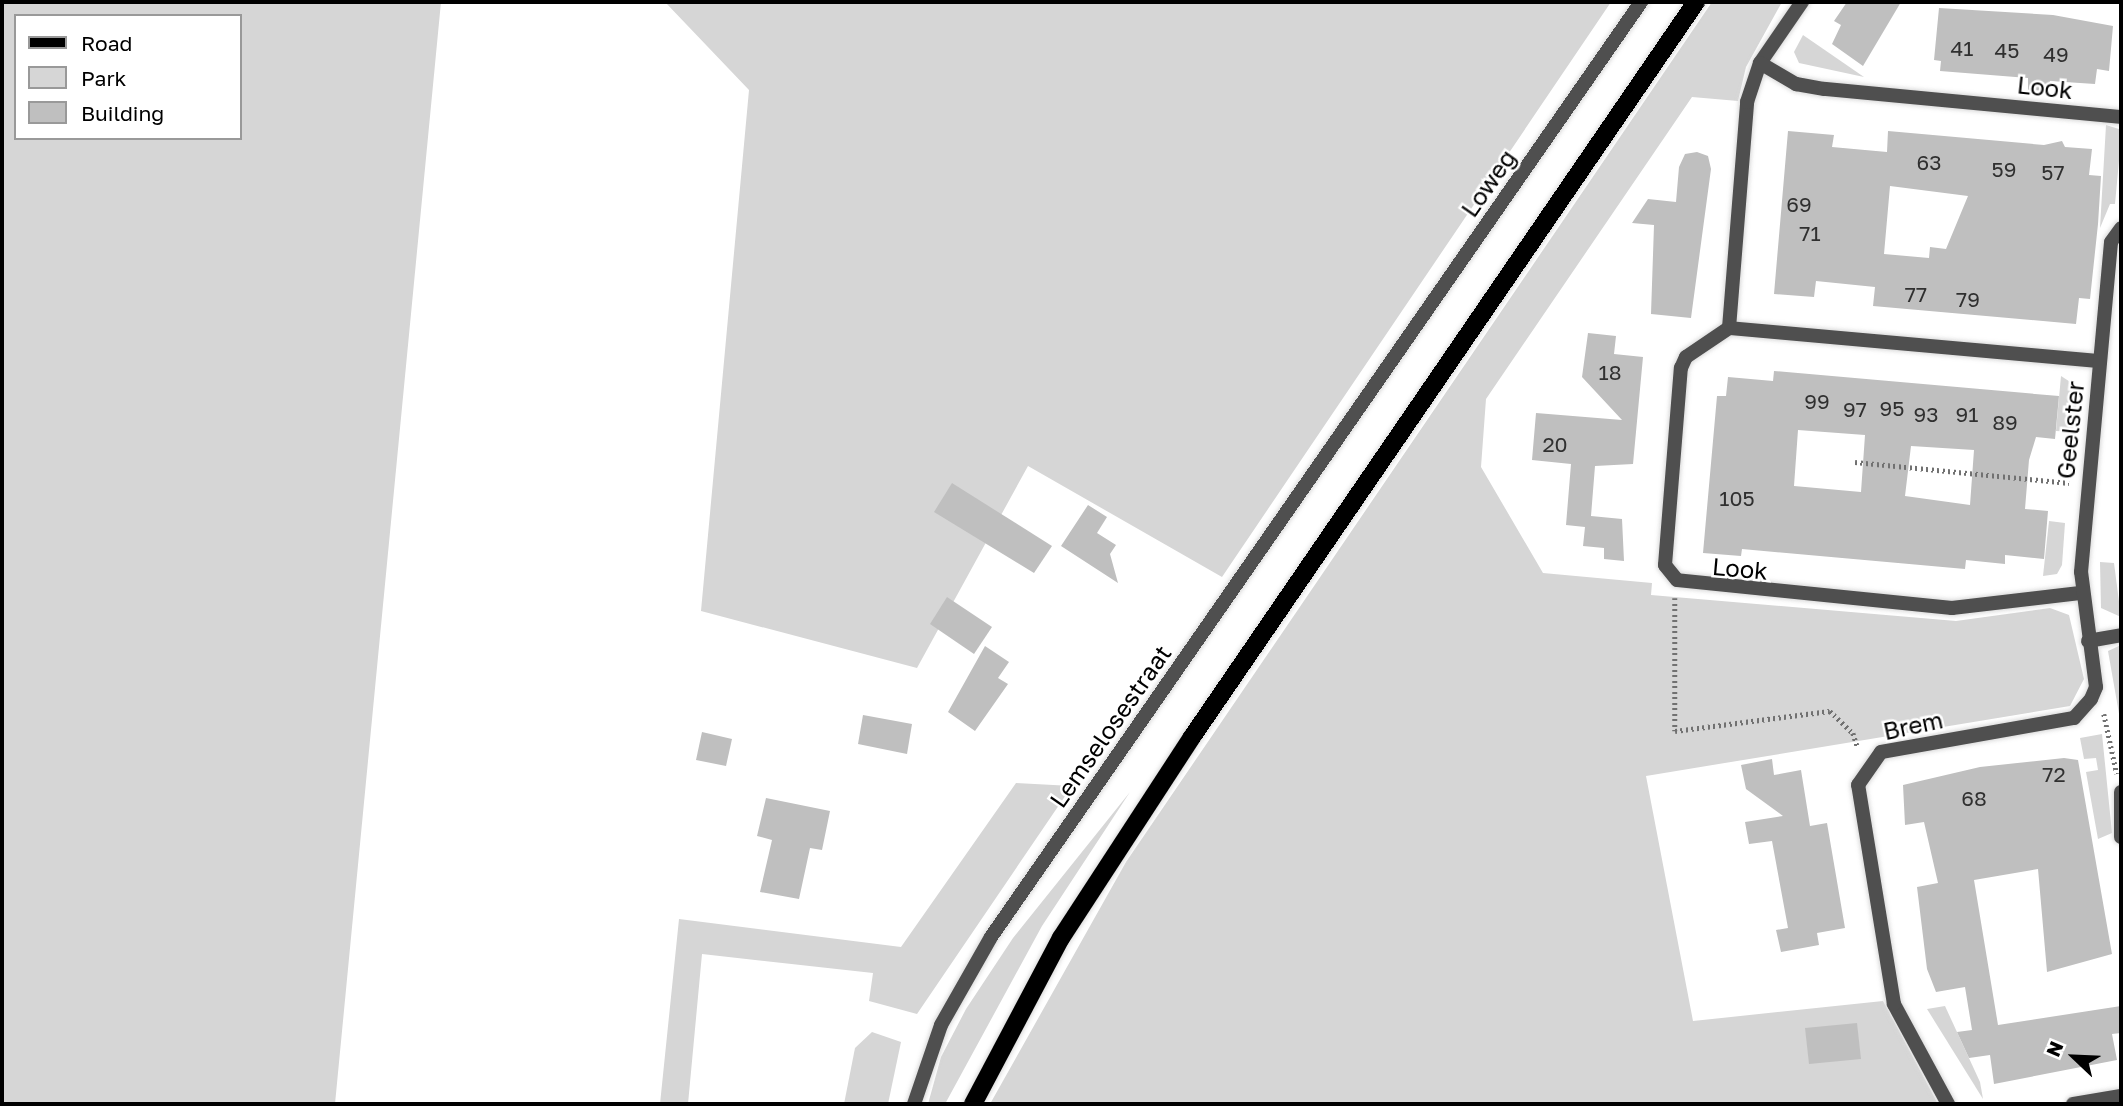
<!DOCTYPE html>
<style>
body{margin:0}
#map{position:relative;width:2123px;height:1106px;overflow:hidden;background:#fff;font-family:"Golos Text",sans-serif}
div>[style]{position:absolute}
.green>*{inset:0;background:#d6d6d6}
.building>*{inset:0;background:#bfbfbf}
.path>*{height:4.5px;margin-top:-2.25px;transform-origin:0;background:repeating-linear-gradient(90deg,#717171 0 2px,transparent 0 5.5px)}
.roads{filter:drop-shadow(0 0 2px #dbdbdb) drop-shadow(0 0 2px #dbdbdb)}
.minor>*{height:14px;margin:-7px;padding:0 7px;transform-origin:7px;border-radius:7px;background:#4f4f4f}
.primary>*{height:18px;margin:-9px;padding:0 9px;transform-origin:9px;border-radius:9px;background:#000}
span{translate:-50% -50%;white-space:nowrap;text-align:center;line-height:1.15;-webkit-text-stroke:5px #fff;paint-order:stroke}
.number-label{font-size:21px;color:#303030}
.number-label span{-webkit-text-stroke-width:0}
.street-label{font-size:24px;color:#000}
.frame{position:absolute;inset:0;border:4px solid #000;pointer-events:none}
.legend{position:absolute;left:14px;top:14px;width:228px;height:126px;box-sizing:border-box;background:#fff;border:2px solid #999;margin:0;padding:9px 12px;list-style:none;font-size:21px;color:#000}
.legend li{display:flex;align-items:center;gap:14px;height:35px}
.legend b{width:35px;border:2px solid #999}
.north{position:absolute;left:2039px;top:1022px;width:70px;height:70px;-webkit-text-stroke:5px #fff;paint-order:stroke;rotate:293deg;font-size:19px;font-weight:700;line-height:28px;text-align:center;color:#000}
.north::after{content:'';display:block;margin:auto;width:24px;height:32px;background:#000;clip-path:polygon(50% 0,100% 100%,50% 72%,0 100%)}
</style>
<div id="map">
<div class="green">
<i style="clip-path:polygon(evenodd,2px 2px,441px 2px,335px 1104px,2px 1104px,2px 2px,16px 16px,240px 16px,240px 138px,16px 138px,16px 16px)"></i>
<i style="clip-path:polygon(665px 2px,1611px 2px,1222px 577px,1028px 466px,917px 668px,701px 611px,749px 90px)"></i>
<i style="clip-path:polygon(1712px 2px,1782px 2px,1746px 67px,1738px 101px,1692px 97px,1486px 399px,1481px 467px,1543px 573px,1652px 583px,1651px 595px,1956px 621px,2050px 608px,2069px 615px,2084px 679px,2070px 706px,1646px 776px,1693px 1021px,1883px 1001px,1938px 1104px,990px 1104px,1126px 862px)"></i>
<i style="clip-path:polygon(1803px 35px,1864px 77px,1799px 63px,1794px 52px)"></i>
<i style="clip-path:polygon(2106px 125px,2119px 129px,2121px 139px,2115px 204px,2110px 204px,2100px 228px)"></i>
<i style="clip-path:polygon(2061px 376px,2078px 387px,2074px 432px,2056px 431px)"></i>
<i style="clip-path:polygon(2049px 521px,2065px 523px,2062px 565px,2057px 574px,2043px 576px)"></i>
<i style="clip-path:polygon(2100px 562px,2114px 563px,2121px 617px,2101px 608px)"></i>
<i style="clip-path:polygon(2121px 645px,2121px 725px,2108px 651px)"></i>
<i style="clip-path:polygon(2102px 734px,2112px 833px,2098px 839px,2086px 772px,2098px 770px,2096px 758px,2084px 759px,2080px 738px)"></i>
<i style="clip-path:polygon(1016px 783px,1072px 786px,917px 1014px,869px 1001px,873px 973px,702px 954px,688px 1104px,660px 1104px,679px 919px,901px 947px)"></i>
<i style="clip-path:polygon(1130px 792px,1042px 926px,945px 1104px,928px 1104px,941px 1057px,966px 1009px,1013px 938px)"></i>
<i style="clip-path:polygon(1945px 1006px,1980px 1082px,1983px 1099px,1927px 1009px)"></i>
<i style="clip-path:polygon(872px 1032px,901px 1042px,888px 1104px,844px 1104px,855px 1048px)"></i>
</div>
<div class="building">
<i style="clip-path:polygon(1847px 2px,1901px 2px,1863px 66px,1832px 44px,1841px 25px,1834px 21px)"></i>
<i style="clip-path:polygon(1939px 8px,2053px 15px,2113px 26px,2109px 71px,2097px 69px,2095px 84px,2050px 81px,2049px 91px,2028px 90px,2028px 78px,1940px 71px,1941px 61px,1934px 60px)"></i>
<i style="clip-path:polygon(evenodd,1788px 131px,1834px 135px,1832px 147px,1887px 152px,1888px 131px,2044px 145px,2062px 141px,2065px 147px,2092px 149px,2089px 175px,2101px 176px,2098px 224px,2090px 299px,2079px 298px,2076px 324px,1873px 306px,1875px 287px,1816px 281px,1814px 297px,1774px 294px,1788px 131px,1890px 186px,1968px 196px,1946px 249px,1930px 247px,1929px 258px,1884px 254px,1890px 186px)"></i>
<i style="clip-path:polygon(1697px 152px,1708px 156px,1711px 169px,1691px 318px,1651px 314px,1654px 225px,1632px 223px,1648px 199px,1676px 202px,1679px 167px,1685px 154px)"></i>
<i style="clip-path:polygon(1588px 333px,1616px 336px,1614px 354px,1643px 357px,1633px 464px,1595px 466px,1591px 516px,1622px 519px,1624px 561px,1604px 559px,1604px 548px,1583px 546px,1585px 527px,1566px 525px,1571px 464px,1532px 460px,1536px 413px,1622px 420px,1582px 377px)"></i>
<i style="clip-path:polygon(evenodd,1774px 371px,2059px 396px,2055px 439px,2036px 437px,2029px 460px,2025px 509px,2048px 511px,2044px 559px,2005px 555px,2005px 564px,1966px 560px,1965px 569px,1742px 549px,1741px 556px,1703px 553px,1717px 396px,1726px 396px,1728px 377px,1773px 381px,1774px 371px,1798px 430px,1865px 435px,1861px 492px,1794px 486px,1798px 430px,1774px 371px,1911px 446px,1974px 450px,1970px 505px,1905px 496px,1911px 446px)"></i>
<i style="clip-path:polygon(952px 483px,1052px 546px,1034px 573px,934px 512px)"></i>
<i style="clip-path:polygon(1088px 505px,1107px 517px,1097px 533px,1116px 545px,1110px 554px,1118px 583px,1061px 546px)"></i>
<i style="clip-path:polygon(947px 597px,992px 627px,974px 654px,930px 624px)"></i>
<i style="clip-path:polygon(985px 646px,1009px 662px,998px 678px,1008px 684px,975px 731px,948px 712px)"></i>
<i style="clip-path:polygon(863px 715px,912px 724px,907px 754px,858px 744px)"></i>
<i style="clip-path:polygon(702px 732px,732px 739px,726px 766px,696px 760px)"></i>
<i style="clip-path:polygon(2064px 758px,2078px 760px,2112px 954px,2047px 972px,2038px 869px,1974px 880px,1998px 1025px,2121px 1006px,2121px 1033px,2112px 1034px,2117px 1060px,1994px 1084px,1990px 1055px,1969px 1058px,1957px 1032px,1972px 1030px,1965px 987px,1936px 992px,1927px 969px,1917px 887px,1938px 883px,1924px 822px,1905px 825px,1903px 785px,1980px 767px)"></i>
<i style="clip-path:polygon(1772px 759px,1774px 775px,1801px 770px,1810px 826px,1827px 823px,1845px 928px,1817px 933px,1819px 945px,1781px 952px,1776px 930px,1788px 928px,1772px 841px,1749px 844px,1745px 822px,1783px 816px,1746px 789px,1741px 765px)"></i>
<i style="clip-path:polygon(766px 798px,830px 811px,822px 850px,810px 848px,799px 899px,760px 892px,772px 840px,757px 836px)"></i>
<i style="clip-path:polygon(1857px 1023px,1861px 1059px,1809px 1064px,1805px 1028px)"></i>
</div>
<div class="path">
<i style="left:1855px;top:462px;width:215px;rotate:5.6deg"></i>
<i style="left:1675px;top:598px;width:133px;rotate:90deg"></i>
<i style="left:1675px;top:731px;width:156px;rotate:-7.4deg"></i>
<i style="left:1830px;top:711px;width:32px;rotate:44deg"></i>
<i style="left:1853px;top:733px;width:16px;rotate:72deg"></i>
<i style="left:2104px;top:714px;width:61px;rotate:77.8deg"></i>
</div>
<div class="roads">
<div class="minor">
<i style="left:1760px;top:63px;width:74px;rotate:-55.5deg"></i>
<i style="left:1729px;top:328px;width:227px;rotate:-85.4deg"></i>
<i style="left:1747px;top:102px;width:41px;rotate:-71.6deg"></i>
<i style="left:1760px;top:63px;width:42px;rotate:30.3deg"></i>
<i style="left:1796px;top:84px;width:29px;rotate:10deg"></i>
<i style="left:1825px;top:89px;width:297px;rotate:5.4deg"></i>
<i style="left:2080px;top:593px;width:129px;rotate:173.3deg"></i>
<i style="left:1952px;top:608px;width:276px;rotate:-174.2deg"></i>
<i style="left:1677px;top:580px;width:19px;rotate:-129deg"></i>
<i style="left:1665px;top:565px;width:198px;rotate:-85.4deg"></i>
<i style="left:1681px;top:368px;width:12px;rotate:-66deg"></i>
<i style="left:1686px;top:357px;width:52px;rotate:-34deg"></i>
<i style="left:1729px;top:328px;width:372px;rotate:5.1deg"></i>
<i style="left:2088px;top:641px;width:34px;rotate:-10deg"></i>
<i style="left:2121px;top:792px;width:45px;rotate:90deg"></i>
<i style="left:914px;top:1104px;width:83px;rotate:-71.1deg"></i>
<i style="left:941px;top:1025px;width:101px;rotate:-60.4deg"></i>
<i style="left:991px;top:937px;width:1139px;rotate:-55.19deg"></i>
<i style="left:1948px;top:1104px;width:114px;rotate:-118.4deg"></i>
<i style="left:1894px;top:1004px;width:222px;rotate:-99.3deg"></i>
<i style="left:1858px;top:785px;width:40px;rotate:-55.1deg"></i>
<i style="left:1881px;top:752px;width:196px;rotate:-10deg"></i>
<i style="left:2074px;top:718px;width:25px;rotate:-48deg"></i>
<i style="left:2091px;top:699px;width:13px;rotate:-67deg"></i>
<i style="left:2096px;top:687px;width:116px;rotate:-97.4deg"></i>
<i style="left:2081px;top:572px;width:331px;rotate:-84.8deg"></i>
<i style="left:2111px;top:242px;width:17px;rotate:-54deg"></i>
<i style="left:2073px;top:1104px;width:49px;rotate:-9.5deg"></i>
</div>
<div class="primary">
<i style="left:973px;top:1104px;width:188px;rotate:-62.1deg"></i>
<i style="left:1061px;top:938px;width:240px;rotate:-56.9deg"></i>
<i style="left:1192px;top:737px;width:891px;rotate:-55.56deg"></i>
</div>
</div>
<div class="number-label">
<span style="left:1962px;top:48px">41</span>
<span style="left:2007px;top:50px">45</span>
<span style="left:2056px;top:54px">49</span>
<span style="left:1929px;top:162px">63</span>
<span style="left:2004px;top:169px">59</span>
<span style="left:2053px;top:172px">57</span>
<span style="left:1799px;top:204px">69</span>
<span style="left:1810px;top:233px">71</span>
<span style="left:1916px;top:294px">77</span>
<span style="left:1968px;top:299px">79</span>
<span style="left:1610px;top:372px">18</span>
<span style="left:1817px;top:401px">99</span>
<span style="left:1892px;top:408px">95</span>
<span style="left:1855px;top:409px">97</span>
<span style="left:1926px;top:414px">93</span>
<span style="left:1967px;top:414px">91</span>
<span style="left:2005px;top:422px">89</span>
<span style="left:1555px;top:444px">20</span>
<span style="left:1737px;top:498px">105</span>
<span style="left:2054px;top:774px">72</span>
<span style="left:1974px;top:798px">68</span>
</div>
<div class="street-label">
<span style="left:2045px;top:87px;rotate:6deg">Look</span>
<span style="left:1488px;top:183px;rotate:-55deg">Loweg</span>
<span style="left:2070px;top:430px;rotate:-84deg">Geelster</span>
<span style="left:1740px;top:568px;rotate:5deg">Look</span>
<span style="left:1913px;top:725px;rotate:-12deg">Brem</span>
<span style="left:1110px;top:726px;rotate:-55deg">Lemselosestraat</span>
</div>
<div class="frame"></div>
<ul class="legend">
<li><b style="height:9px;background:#000"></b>Road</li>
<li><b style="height:19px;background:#d6d6d6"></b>Park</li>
<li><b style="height:19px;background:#bfbfbf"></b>Building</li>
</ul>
<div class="north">N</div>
</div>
